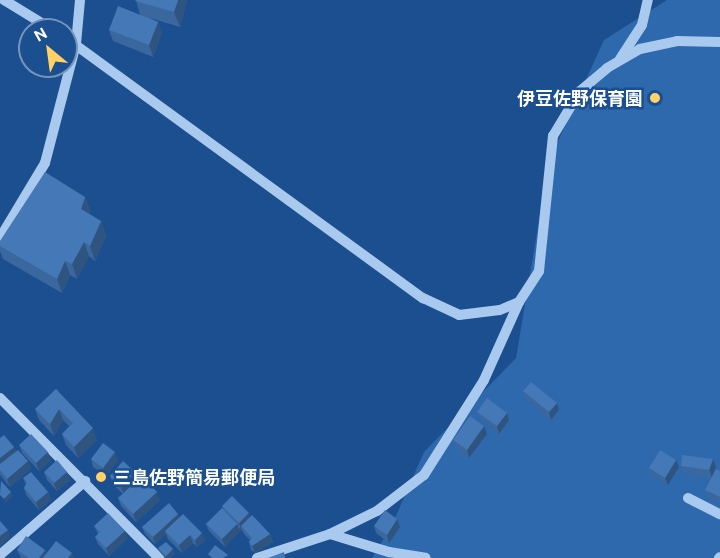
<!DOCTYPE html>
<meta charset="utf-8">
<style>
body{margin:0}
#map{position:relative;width:720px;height:558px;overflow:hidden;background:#1b4f8f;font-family:Ubuntu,"Noto Sans JP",sans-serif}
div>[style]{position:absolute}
.green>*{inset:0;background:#2e69ad}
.minor>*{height:10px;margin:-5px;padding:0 5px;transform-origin:5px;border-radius:5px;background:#a9c9ee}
.wall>*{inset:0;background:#3a679d}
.shaded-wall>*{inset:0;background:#305480}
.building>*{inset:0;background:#4478b7}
.dots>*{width:16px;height:16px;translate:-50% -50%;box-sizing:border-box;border:3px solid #1b4f8f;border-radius:50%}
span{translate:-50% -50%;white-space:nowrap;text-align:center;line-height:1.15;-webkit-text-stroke:5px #1b4f8f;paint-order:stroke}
.poi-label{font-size:18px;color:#fff;font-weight:700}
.right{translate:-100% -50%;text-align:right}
.left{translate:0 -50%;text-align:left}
.north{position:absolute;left:18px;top:18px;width:60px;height:60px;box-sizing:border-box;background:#1b4f8f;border:2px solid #7695bc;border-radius:50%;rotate:331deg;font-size:16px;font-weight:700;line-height:24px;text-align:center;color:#fff}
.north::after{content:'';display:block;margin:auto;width:21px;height:27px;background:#ffd166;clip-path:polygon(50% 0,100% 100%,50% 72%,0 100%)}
</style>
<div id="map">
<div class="green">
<i style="clip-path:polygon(667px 0,720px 0,720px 558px,372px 558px,391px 527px,424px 452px,516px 358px,549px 161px,604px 40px)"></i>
</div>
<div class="minor">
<i style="left:4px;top:0;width:57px;rotate:31.5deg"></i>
<i style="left:66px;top:38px;width:442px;rotate:36.1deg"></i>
<i style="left:423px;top:298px;width:40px;rotate:25deg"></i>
<i style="left:459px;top:315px;width:41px;rotate:-7deg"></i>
<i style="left:500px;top:310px;width:21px;rotate:-23deg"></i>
<i style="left:519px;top:302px;width:37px;rotate:-57deg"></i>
<i style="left:539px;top:271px;width:136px;rotate:-84.1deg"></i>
<i style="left:553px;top:136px;width:52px;rotate:-59deg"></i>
<i style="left:580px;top:91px;width:35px;rotate:-40deg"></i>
<i style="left:607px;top:68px;width:38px;rotate:-30deg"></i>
<i style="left:640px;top:49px;width:38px;rotate:-12deg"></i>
<i style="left:677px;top:41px;width:43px;rotate:1.3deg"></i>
<i style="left:620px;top:59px;width:40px;rotate:-57.1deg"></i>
<i style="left:642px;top:25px;width:26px;rotate:-77deg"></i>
<i style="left:0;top:238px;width:87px;rotate:-59deg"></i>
<i style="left:45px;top:163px;width:123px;rotate:-75.4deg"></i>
<i style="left:76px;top:44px;width:44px;rotate:-84.8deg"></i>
<i style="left:0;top:398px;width:226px;rotate:45.2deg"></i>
<i style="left:688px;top:498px;width:36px;rotate:27deg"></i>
<i style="left:330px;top:534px;width:62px;rotate:17deg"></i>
<i style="left:389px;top:552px;width:37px;rotate:9deg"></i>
<i style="left:0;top:555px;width:113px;rotate:-41deg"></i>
<i style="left:257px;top:558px;width:77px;rotate:-18.2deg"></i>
<i style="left:330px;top:534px;width:52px;rotate:-26.1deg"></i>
<i style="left:377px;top:511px;width:59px;rotate:-37.5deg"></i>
<i style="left:424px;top:475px;width:112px;rotate:-57.7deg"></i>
<i style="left:484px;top:380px;width:85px;rotate:-65.8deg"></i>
<i style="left:719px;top:558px;width:1px;rotate:-45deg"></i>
</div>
<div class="wall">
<i style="clip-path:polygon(136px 0,187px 0,180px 27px,150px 18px,158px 22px,162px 33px,153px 57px,113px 41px,109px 30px,140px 15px)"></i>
<i style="clip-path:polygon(85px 197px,90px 211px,89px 214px,101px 221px,106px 236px,95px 261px,89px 256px,77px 279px,70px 275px,62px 293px,3px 259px,0 251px,0 241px)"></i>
<i style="clip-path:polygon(56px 389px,97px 440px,78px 458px,66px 445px,62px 434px,69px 426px,63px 420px,54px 436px,39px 420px,35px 409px)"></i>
<i style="clip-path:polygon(523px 391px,559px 410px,551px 420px,526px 399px)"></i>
<i style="clip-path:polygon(477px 412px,507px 413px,509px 420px,499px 434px,480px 419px)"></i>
<i style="clip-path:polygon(484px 426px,487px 434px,469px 458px,456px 448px,453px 440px)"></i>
<i style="clip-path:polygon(0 438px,14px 447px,16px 452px,28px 461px,31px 468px,10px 487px,0 475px)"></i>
<i style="clip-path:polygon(19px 445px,51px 460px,39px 471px,22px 453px)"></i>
<i style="clip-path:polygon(91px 459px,118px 460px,106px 476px,93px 467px)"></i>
<i style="clip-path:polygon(713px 459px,716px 467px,712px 477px,720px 471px,720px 504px,708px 498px,705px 490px,712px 478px,684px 473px,681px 466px)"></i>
<i style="clip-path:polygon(676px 460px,679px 467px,668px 485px,651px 475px,649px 468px)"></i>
<i style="clip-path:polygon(44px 472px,70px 480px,57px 491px,47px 480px)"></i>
<i style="clip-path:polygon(135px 472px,138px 480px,160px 500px,136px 522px,121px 506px,118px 498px,123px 494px,113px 484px,110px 476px)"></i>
<i style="clip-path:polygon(23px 478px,48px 492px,51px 500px,39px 510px,26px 495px,24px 488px,26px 485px)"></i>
<i style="clip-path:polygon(222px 506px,250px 517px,270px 534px,273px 542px,255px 553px,251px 550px,249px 542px,250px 540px,244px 534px,242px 530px,241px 531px,239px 528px,240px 531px,225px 547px,209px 531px,206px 524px,223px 510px)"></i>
<i style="clip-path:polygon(178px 514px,179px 518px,205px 540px,197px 547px,193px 543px,182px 553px,168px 539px,166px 534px,155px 544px,145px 534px,142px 527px)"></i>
<i style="clip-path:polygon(397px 519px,400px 527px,389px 543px,376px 533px,374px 526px)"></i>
<i style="clip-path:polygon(94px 526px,128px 538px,109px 556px,98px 544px,95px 537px,98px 534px)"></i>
<i style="clip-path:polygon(158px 548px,175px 553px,170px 558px,165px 558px,160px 552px)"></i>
<i style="clip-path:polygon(17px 550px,45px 550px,46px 554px,74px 558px,21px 558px)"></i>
</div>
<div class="shaded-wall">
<i style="clip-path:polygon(178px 0,187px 0,180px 27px,174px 12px)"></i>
<i style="clip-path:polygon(158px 22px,162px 33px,153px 57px,149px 45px)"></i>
<i style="clip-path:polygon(85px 197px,90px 211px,86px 223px,81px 209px)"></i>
<i style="clip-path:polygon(101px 221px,106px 236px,95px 261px,90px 246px)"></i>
<i style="clip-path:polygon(84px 242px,89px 256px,77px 279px,72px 264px)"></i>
<i style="clip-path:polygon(65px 261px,70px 275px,62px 293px,57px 279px)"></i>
<i style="clip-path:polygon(557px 403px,559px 410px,551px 420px,549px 412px)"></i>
<i style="clip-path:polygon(59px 409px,63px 420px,54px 436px,50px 424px)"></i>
<i style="clip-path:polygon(507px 413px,509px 420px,499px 434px,497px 426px)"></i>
<i style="clip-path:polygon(484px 426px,487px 434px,469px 458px,467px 450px)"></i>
<i style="clip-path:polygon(93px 428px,97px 440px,78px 458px,74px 447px)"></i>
<i style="clip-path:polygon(14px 447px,17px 455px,0 468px,0 458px)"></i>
<i style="clip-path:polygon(48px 452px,51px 460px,39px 471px,36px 463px)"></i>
<i style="clip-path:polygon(115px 452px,118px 460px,106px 476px,103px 468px)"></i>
<i style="clip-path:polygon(713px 459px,716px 467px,712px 478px,709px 470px)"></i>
<i style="clip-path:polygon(676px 460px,679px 467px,668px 485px,665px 478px)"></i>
<i style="clip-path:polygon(28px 461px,31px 468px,10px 487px,7px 479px)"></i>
<i style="clip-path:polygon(67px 472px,70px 480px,57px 491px,54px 483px)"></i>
<i style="clip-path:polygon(135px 472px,138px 480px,124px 495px,121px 487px)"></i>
<i style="clip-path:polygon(11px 492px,13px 496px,5px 503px,4px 499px)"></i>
<i style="clip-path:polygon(48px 492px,51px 500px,39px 510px,36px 502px)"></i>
<i style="clip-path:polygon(157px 492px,160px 500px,136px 522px,133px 514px)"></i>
<i style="clip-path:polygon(249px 513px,251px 521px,241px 526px,242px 530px,241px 531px,239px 523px)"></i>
<i style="clip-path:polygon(178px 514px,180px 522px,165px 531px,166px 534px,155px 544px,153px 537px)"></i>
<i style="clip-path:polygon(397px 519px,400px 527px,389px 543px,387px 535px)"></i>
<i style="clip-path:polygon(237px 524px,240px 531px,225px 547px,222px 539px)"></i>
<i style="clip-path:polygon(8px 530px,10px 537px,0 547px,0 536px)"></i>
<i style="clip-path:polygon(125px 531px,128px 538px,109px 556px,106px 548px)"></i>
<i style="clip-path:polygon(202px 533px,205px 540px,197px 547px,195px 540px)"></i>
<i style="clip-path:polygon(270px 534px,273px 542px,255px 553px,252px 546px)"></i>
<i style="clip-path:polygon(190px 535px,193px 543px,182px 553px,179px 545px)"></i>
<i style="clip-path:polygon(173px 549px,175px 553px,170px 558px,166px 558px,166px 556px)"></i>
<i style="clip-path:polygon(45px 550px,47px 558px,39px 558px)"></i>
<i style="clip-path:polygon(72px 553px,74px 558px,68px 558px)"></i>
</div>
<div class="building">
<i style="clip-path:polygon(136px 0,178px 0,174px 12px,135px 1px)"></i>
<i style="clip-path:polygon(118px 6px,158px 22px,149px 45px,109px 30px)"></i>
<i style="clip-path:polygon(45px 172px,85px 197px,81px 209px,101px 221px,90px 246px,84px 242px,72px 264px,65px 261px,57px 279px,0 246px,0 241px)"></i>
<i style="clip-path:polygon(531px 382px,557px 403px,549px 412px,523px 391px)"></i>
<i style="clip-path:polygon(56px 389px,93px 428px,74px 447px,62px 434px,73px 423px,59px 409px,50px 424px,35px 409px)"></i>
<i style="clip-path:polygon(487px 398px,507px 413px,497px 426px,477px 412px)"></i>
<i style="clip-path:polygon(470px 416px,484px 426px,467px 450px,453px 440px)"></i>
<i style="clip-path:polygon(31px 434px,48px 452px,36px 463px,19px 445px)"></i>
<i style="clip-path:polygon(4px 435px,14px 447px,0 458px,0 438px)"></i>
<i style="clip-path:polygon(103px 443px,115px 452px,103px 468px,91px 459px)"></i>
<i style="clip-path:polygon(18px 450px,28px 461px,7px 479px,0 470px,0 464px)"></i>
<i style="clip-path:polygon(660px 450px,676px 460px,665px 478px,649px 468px)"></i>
<i style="clip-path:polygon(682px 455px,713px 459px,709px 470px,681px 466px)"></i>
<i style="clip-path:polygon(57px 460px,67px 472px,54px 483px,44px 472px)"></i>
<i style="clip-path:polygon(123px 461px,135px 472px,121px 487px,110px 476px)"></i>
<i style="clip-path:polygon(716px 469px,720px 471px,720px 497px,705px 490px)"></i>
<i style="clip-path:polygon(31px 472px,48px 492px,36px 502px,24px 488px,27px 482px,23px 478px)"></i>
<i style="clip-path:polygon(142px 476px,157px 492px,133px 514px,118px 498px)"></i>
<i style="clip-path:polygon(1px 481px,11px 492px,4px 499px,0 495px)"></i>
<i style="clip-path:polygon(232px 496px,249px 513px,239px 523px,222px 506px)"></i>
<i style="clip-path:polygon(169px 503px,178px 514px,153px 537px,142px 527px)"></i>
<i style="clip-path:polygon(222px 508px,237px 524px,222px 539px,206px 524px)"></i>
<i style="clip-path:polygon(385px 510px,397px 519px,387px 535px,374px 526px)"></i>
<i style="clip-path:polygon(108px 513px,125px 531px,106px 548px,95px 537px,100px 532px,94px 526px)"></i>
<i style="clip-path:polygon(183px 514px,202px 533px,195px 540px,190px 535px,179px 545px,165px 531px)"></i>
<i style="clip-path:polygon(252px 515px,270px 534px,252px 546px,249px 542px,252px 538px,241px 526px)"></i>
<i style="clip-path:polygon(0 521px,8px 530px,0 536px)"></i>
<i style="clip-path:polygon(26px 536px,45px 550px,39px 558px,29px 558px,17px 550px)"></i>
<i style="clip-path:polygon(56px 541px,72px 553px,68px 558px,43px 558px)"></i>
<i style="clip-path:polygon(166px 542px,173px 549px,166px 556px,158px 548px)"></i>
<i style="clip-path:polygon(215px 545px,228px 555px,223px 558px,212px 558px,208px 554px)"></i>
<i style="clip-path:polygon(284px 552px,285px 558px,268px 558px)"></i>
</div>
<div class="dots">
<i style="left:655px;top:98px;background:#ffd166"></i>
<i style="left:101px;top:477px;background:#ffd166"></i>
</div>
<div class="poi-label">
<span class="right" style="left:643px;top:98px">伊豆佐野保育園</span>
<span class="left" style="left:113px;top:477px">三島佐野簡易郵便局</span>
</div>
<div class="north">N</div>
</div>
